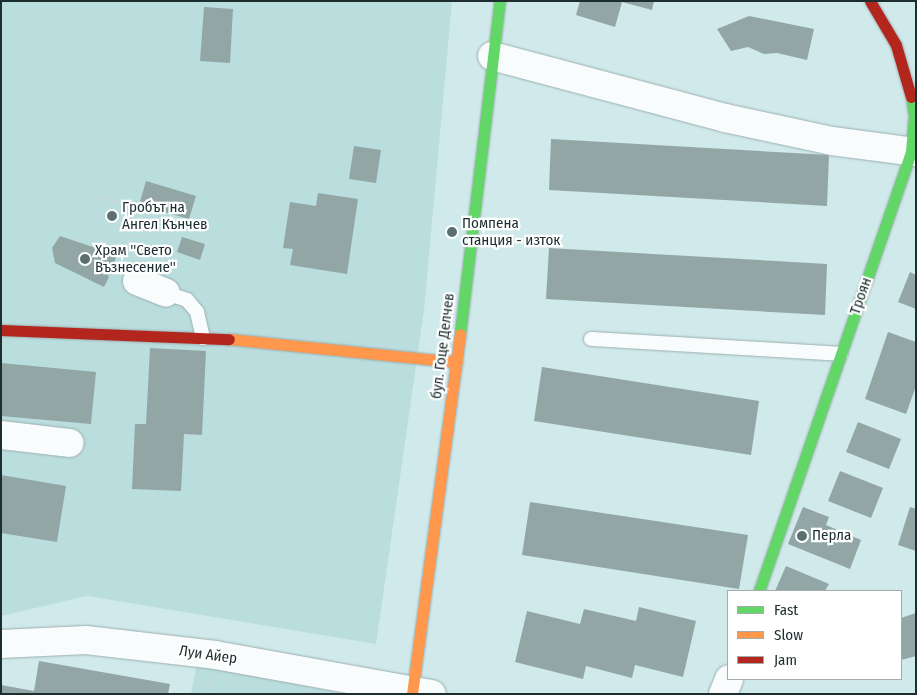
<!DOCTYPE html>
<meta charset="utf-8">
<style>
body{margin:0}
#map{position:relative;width:917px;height:695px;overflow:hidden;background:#d0e9ea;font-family:"Fira Sans Condensed",sans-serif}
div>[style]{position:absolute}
.green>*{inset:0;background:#baddde}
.building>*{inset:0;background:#92a6a6}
.path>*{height:3px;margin-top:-1.5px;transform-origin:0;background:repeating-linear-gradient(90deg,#d1d8d8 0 2.5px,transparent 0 6.5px)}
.roads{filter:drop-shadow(0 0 1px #9cafb0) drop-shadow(0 0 1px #9cafb0)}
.lane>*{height:14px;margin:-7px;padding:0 7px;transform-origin:7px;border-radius:7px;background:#f8fcfc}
.street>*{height:28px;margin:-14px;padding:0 14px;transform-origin:14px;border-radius:14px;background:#f8fcfc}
.fast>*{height:11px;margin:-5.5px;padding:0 5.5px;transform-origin:5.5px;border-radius:5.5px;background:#63d668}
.slow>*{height:11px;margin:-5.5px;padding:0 5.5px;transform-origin:5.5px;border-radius:5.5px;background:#ff974d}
.jam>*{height:11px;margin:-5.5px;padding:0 5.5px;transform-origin:5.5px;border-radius:5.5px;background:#b3261e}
.dots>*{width:14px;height:14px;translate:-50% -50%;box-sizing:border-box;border:2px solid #fff;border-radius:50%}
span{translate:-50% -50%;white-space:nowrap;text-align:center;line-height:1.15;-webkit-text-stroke:4.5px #fff;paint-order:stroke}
.poi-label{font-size:15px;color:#1c2e2e}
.left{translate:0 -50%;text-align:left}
.street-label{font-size:15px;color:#1c2e2e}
.frame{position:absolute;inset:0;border:2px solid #1c2e2e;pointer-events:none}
.legend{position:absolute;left:727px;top:590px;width:175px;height:90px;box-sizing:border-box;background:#fff;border:1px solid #a4abab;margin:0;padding:6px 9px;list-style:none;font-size:15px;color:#1c2e2e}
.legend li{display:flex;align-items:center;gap:10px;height:25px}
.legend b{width:25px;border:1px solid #a4abab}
</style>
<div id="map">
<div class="green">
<i style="clip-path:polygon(1px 1px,452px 1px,424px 310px,376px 644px,87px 596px,1px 616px)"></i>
<i style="clip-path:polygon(197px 663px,330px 691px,339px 694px,191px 694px)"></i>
</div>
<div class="building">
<i style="clip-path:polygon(580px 1px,654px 1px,652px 10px,622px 2px,615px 27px,576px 15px)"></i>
<i style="clip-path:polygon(204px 7px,233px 9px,230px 63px,200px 61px)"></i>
<i style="clip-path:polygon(749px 16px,814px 29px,807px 60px,777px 53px,764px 54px,748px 47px,731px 51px,717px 29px)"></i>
<i style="clip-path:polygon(551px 139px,829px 155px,827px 206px,549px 190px)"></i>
<i style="clip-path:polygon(354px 146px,381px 150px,376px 183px,349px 179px)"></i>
<i style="clip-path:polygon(146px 181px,196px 196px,189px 219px,139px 205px)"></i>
<i style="clip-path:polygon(318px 193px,358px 199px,347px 274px,290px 265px,293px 249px,283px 248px,290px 202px,316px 206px)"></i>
<i style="clip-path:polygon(60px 236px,99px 249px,101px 244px,117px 253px,114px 264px,104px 267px,109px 277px,104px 287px,55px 263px,52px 248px)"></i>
<i style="clip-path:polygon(182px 237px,205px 244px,200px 260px,177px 252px)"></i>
<i style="clip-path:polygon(549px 248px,827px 264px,825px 315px,546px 299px)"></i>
<i style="clip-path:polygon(910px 272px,916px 275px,916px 309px,898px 302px)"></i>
<i style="clip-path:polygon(888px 332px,916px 342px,916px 386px,906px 414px,865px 399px)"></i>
<i style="clip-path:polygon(150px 348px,206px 351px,202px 435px,184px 434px,181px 491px,132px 489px,135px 424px,146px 424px)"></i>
<i style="clip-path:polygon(1px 363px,96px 372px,91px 424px,1px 416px)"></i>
<i style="clip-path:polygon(542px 367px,759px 401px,751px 455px,534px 421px)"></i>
<i style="clip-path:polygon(858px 422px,901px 439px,889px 469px,846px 452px)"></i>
<i style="clip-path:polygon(840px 471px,883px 488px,871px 518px,828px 501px)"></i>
<i style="clip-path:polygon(1px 475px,66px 486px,57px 542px,1px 533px)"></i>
<i style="clip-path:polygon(530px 502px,748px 535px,739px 589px,522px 555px)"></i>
<i style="clip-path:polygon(803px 507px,829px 517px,826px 525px,861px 540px,850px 569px,788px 544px)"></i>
<i style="clip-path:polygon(910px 507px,916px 509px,916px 551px,898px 545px)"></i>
<i style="clip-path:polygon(786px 566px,829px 584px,825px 591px,775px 591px)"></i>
<i style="clip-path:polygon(639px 607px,696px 621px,683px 677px,635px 665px,632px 678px,586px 666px,583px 679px,515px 662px,527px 611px,580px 624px,584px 609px,636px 621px)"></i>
<i style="clip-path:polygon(916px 613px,916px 656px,901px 660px,901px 618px)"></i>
<i style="clip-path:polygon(39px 661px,170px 684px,168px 694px,1px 694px,1px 685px,34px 691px)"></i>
</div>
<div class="path">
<i style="left:100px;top:196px;width:45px;rotate:18deg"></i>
<i style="left:143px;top:210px;width:43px;rotate:110.6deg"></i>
<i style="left:128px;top:250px;width:8px;rotate:50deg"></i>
<i style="left:104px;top:267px;width:12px;rotate:20deg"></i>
<i style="left:114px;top:305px;width:9px;rotate:-63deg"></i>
<i style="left:210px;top:694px;width:14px;rotate:-82deg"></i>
</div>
<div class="roads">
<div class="lane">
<i style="left:166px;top:293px;width:22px;rotate:18deg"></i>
<i style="left:187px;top:300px;width:16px;rotate:50deg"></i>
<i style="left:197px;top:312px;width:27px;rotate:77deg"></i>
<i style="left:591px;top:339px;width:250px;rotate:3.4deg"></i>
</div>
<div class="street">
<i style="left:492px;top:56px;width:241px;rotate:14.9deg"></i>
<i style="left:725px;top:118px;width:109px;rotate:12.1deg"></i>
<i style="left:832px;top:141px;width:85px;rotate:7.5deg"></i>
<i style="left:137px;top:281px;width:31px;rotate:22deg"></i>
<i style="left:1px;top:435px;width:69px;rotate:6.6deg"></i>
<i style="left:1px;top:644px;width:85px;rotate:-2.7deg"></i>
<i style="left:86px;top:640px;width:130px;rotate:6.6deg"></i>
<i style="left:215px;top:655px;width:220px;rotate:10.2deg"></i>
<i style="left:723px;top:694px;width:16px;rotate:-68deg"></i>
</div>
<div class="fast">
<i style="left:460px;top:334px;width:335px;rotate:-83.2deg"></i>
<i style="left:759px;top:591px;width:466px;rotate:-70.9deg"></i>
<i style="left:911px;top:151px;width:36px;rotate:-85deg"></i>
<i style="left:914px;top:115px;width:18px;rotate:-99deg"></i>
</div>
<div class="slow">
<i style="left:229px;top:339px;width:229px;rotate:5.8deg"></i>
<i style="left:412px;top:694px;width:363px;rotate:-82.4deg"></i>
</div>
<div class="jam">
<i style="left:870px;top:1px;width:51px;rotate:59.4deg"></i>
<i style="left:896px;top:45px;width:54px;rotate:73.9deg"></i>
<i style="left:1px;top:330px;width:228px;rotate:2.3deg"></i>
</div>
</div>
<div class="dots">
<i style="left:112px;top:216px;background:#5b6f70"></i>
<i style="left:452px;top:232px;background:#5b6f70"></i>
<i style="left:85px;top:259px;background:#5b6f70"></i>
<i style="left:802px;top:536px;background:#5b6f70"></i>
</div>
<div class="poi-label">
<span class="left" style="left:122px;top:216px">Гробът на<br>Ангел Кънчев</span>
<span class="left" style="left:462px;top:232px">Помпена<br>станция - изток</span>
<span class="left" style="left:95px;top:259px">Храм ''Свето<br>Възнесение''</span>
<span class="left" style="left:812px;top:536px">Перла</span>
</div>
<div class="street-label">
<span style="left:861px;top:296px;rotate:-71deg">Троян</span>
<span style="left:443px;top:346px;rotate:-83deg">бул. Гоце Делчев</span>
<span style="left:208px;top:655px;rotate:8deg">Луи Айер</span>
</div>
<div class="frame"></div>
<ul class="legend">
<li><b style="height:6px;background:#63d668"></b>Fast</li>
<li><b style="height:6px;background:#ff974d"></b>Slow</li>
<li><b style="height:6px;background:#b3261e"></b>Jam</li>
</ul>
</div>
